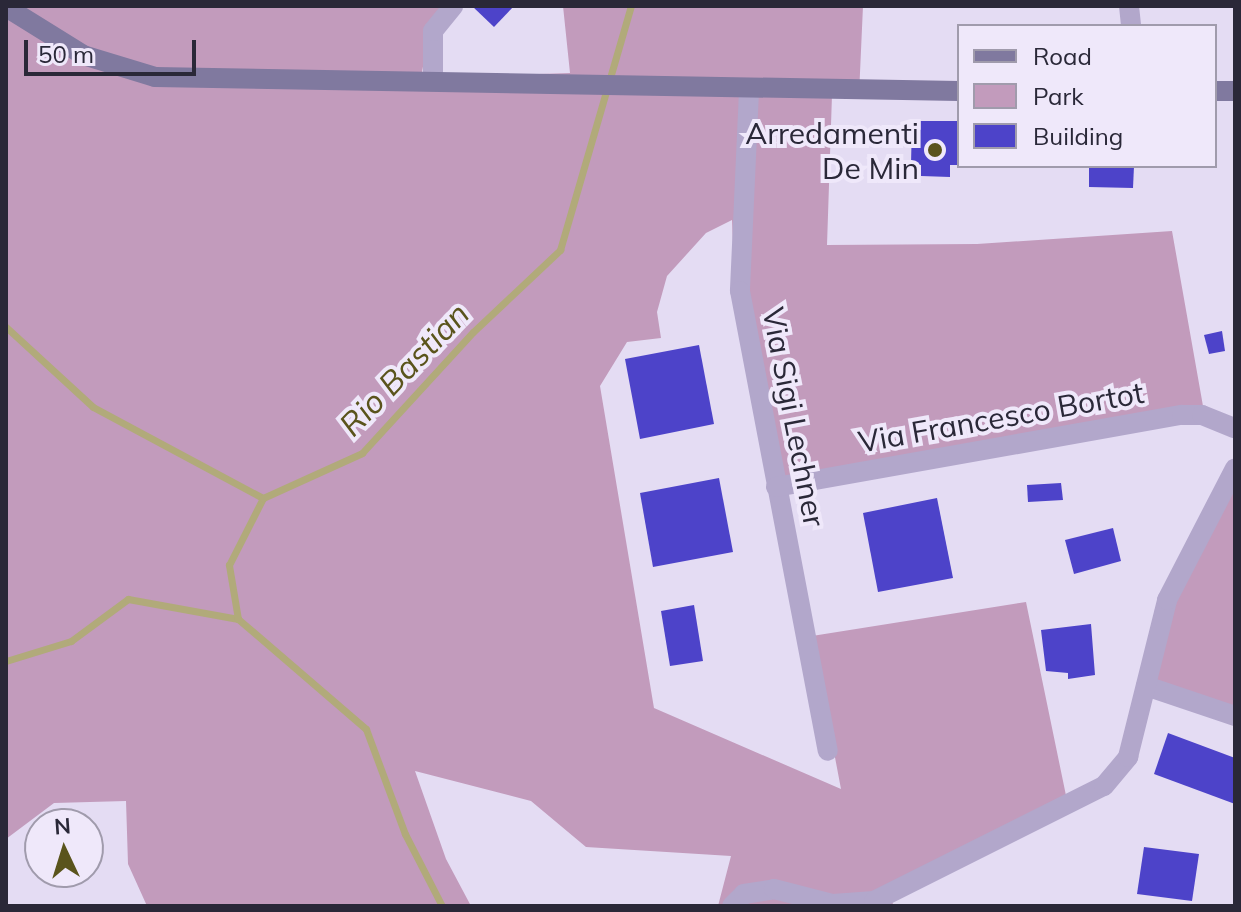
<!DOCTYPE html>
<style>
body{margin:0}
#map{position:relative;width:1241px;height:912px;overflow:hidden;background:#e4dcf3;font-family:Mulish,sans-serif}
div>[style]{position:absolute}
.green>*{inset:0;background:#c29bbc}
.stream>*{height:7px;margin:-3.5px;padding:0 3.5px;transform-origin:3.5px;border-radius:3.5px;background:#b1aa7a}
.building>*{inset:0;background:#4d43c9}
.street>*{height:20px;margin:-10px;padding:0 10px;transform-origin:10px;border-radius:10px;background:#b2a7cb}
.secondary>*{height:20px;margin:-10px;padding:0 10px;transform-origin:10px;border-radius:10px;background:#80799f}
.dots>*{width:22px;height:22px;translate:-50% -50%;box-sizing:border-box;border:4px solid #efe8fa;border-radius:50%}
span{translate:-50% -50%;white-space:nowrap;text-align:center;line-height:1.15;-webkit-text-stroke:8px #efe8fa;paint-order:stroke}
.poi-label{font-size:30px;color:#2a2838}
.right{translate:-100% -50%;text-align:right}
.street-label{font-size:30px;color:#2a2838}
.water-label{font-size:32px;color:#5a541c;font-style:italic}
.frame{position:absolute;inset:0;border:8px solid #2a2838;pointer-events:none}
.legend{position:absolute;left:957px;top:24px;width:260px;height:144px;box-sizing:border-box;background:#efe8fa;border:2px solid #a09bac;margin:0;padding:10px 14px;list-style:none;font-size:24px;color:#2a2838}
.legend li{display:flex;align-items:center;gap:16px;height:40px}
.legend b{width:40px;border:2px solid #a09bac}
.north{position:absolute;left:24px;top:808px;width:80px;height:80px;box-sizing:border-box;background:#efe8fa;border:2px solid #a09bac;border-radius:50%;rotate:356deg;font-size:22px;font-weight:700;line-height:32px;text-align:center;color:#2a2838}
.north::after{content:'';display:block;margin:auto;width:28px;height:36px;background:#5a541c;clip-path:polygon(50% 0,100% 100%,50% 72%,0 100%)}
.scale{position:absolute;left:24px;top:40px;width:172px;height:36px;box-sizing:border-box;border:4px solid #2a2838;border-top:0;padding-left:10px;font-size:24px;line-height:28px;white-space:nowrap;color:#2a2838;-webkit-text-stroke:6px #efe8fa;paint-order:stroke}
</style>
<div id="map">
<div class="green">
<i style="clip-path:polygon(6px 6px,445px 6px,431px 21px,421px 78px,570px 73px,563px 6px,863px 6px,859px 95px,832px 95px,827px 245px,977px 244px,1172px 231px,1203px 406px,771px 491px,735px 296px,732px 220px,706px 233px,667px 276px,657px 312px,661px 338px,627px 342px,600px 386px,654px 708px,841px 789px,812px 636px,1026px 602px,1069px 810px,891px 900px,894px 906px,718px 906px,731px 856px,586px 847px,531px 801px,415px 771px,446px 859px,471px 906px,147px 906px,128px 864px,126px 801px,54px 803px,6px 839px)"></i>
<i style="clip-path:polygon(1235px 457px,1235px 726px,1145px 692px,1155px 609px)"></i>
</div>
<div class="stream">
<i style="left:6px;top:327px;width:118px;rotate:42.6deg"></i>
<i style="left:93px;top:407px;width:193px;rotate:28.2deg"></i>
<i style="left:6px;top:661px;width:68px;rotate:-17.1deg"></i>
<i style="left:71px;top:641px;width:71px;rotate:-36.4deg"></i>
<i style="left:128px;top:599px;width:112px;rotate:10.3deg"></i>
<i style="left:442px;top:906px;width:81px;rotate:-117.2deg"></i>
<i style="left:405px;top:834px;width:112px;rotate:-110.4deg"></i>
<i style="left:366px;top:729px;width:169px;rotate:-139.3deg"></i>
<i style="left:238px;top:619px;width:55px;rotate:-99.5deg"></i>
<i style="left:229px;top:565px;width:75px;rotate:-63.1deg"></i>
<i style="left:263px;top:498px;width:109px;rotate:-24.4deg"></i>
<i style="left:362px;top:453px;width:164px;rotate:-47.5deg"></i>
<i style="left:473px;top:332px;width:120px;rotate:-43.3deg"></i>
<i style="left:560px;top:250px;width:254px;rotate:-73.8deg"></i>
</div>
<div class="building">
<i style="clip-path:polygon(472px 6px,514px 6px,494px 27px)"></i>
<i style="clip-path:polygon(912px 121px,959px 121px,959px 165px,950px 165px,950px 177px,921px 176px,921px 165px,911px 164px)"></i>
<i style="clip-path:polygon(1089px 166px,1134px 166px,1133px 188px,1089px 187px)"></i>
<i style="clip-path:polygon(1222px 331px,1225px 351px,1209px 354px,1204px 335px)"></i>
<i style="clip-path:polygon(699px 345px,714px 424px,640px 439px,625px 359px)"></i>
<i style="clip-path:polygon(719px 478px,733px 552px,653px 567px,640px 493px)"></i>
<i style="clip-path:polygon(1061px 483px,1063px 500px,1028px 502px,1027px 485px)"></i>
<i style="clip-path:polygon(937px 498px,953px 578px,878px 592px,863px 513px)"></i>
<i style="clip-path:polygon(1113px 528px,1121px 561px,1074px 574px,1065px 540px)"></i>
<i style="clip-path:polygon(694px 605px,703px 661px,670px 666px,661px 611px)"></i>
<i style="clip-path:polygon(1091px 624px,1095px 675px,1068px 679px,1068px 673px,1046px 671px,1041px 630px)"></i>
<i style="clip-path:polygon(1168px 733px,1235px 758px,1235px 804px,1154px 774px)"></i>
<i style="clip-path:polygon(1144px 847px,1199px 854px,1192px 901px,1137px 894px)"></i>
</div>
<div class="street">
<i style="left:1129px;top:6px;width:20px;rotate:84deg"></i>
<i style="left:433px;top:79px;width:48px;rotate:-90deg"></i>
<i style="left:433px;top:31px;width:32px;rotate:-51deg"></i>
<i style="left:749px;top:91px;width:200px;rotate:92.6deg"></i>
<i style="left:740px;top:291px;width:468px;rotate:79.2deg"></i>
<i style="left:776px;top:487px;width:412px;rotate:-10.1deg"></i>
<i style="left:1182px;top:415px;width:20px"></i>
<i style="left:1202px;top:415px;width:35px;rotate:22deg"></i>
<i style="left:1146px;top:686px;width:94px;rotate:18.6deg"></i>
<i style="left:732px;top:906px;width:17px;rotate:-45deg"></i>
<i style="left:744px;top:894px;width:30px;rotate:-9deg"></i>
<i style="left:774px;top:889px;width:61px;rotate:14.3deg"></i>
<i style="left:833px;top:904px;width:41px;rotate:-4.2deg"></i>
<i style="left:874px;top:901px;width:257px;rotate:-26.6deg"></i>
<i style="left:1104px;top:786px;width:38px;rotate:-50deg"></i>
<i style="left:1128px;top:757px;width:162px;rotate:-76deg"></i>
<i style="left:1167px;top:600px;width:148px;rotate:-62.7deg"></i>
</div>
<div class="secondary">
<i style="left:6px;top:7px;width:91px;rotate:31.9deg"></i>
<i style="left:83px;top:55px;width:75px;rotate:17deg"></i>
<i style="left:155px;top:77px;width:804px;rotate:1deg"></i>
<i style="left:1215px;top:91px;width:20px"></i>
</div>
<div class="dots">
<i style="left:935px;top:150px;background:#5a541c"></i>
</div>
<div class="poi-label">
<span class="right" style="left:919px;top:150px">Arredamenti<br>De Min</span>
</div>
<div class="street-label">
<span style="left:794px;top:417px;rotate:79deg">Via Sigi Lechner</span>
<span style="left:1001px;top:417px;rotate:-10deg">Via Francesco Bortot</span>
</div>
<div class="water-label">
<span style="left:404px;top:369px;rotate:-46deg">Rio Bastian</span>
</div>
<div class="frame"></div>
<ul class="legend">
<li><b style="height:10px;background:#80799f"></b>Road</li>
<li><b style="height:22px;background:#c29bbc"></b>Park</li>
<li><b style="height:22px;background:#4d43c9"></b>Building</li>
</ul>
<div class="north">N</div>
<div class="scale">50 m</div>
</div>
